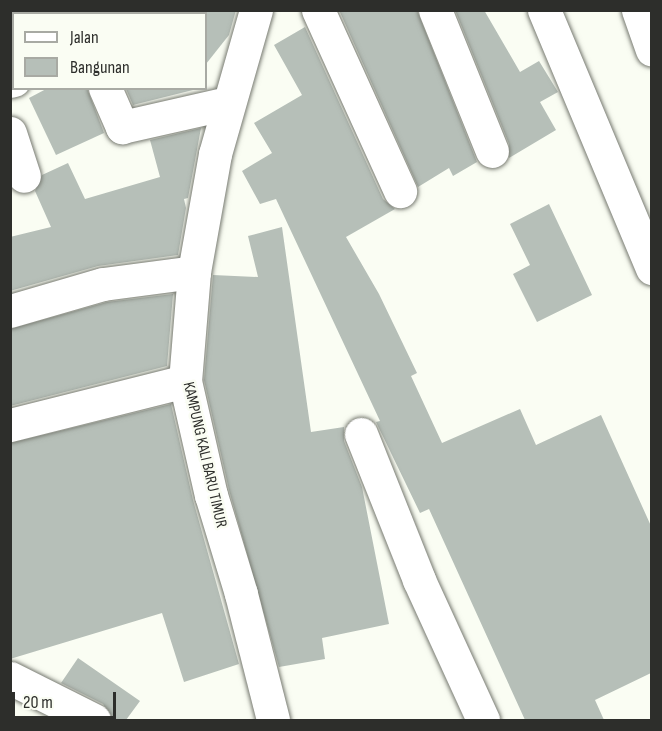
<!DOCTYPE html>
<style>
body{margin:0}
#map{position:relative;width:662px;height:731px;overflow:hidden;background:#fafdf3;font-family:"Sofia Sans Condensed",sans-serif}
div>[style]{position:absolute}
.building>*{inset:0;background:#b6bfb8}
.roads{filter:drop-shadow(0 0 2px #777a71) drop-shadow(0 0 2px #777a71)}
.minor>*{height:33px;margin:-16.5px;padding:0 16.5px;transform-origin:16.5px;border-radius:16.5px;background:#fff}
.highway>*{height:33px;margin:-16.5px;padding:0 16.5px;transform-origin:16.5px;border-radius:16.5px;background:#fff}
span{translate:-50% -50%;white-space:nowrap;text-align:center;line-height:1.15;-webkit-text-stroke:5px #fafdf3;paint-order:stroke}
.street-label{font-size:16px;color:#2d2e2b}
.frame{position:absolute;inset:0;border:12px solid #2d2e2b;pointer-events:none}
.legend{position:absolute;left:12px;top:12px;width:195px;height:78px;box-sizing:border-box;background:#fafdf3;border:2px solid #a8aaa3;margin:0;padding:8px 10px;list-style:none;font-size:18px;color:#2d2e2b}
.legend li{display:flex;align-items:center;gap:12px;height:30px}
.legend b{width:30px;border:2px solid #a8aaa3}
.scale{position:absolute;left:12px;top:692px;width:104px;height:27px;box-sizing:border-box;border:3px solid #2d2e2b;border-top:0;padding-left:8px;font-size:18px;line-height:21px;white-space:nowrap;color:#2d2e2b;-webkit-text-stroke:4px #fafdf3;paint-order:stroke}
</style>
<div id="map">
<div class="building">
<i style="clip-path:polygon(206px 10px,236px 10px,229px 35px,206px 64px)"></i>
<i style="clip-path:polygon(339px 10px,417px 10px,477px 162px,453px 176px,449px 168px,418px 187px)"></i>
<i style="clip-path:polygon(455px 10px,484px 10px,520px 72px,539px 61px,558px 92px,540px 102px,556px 130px,509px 158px,509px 144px)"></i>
<i style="clip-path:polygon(305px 27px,383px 199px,395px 209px,346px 237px,379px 294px,417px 373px,411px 376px,442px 443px,520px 409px,536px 445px,601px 415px,651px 526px,651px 673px,595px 700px,604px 720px,525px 720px,429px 509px,420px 513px,376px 422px,380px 421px,276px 199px,260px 204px,242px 171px,272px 153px,254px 123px,302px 95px,274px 45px)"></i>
<i style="clip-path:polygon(48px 88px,87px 88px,104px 133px,56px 155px,29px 98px)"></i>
<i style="clip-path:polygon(201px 88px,133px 105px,126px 89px,128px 88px)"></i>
<i style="clip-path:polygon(201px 128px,188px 198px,184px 199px,186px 208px,178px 255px,98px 266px,10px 291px,10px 237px,51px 227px,35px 191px,42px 175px,68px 163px,85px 199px,160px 177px,150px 140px)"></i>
<i style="clip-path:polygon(549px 204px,592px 295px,537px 322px,513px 274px,530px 265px,510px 224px)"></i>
<i style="clip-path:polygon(282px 227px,311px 432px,344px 427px,344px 441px,362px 487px,389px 624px,322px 638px,325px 659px,279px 667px,229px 490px,204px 380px,213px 275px,258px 277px,248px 236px)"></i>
<i style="clip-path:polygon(173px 294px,167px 366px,10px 406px,10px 329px,107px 302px)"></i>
<i style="clip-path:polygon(171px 404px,193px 500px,239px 664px,184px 682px,162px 613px,10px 659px,10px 443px)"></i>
<i style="clip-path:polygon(78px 658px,140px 701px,126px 720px,113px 720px,103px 704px,61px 683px)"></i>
</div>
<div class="roads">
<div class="minor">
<i style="left:143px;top:10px;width:4px;rotate:63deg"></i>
<i style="left:256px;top:10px;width:150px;rotate:105.9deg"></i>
<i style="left:215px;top:154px;width:120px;rotate:100.1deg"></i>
<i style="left:194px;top:272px;width:109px;rotate:94.7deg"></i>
<i style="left:185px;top:381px;width:117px;rotate:77.2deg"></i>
<i style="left:211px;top:495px;width:103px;rotate:73.1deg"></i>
<i style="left:241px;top:594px;width:130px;rotate:75.7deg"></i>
<i style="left:318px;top:10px;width:199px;rotate:65.6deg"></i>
<i style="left:435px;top:10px;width:152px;rotate:68deg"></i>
<i style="left:544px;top:10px;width:280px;rotate:67.3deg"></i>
<i style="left:10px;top:81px;width:4px;rotate:-14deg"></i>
<i style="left:105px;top:88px;width:43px;rotate:66.4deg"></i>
<i style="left:122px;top:127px;width:99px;rotate:-12.8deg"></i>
<i style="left:10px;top:133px;width:45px;rotate:72deg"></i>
<i style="left:10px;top:311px;width:97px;rotate:-16.2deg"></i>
<i style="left:103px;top:284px;width:92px;rotate:-7.5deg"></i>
<i style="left:10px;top:425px;width:180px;rotate:-14.1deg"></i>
<i style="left:361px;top:434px;width:157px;rotate:68.3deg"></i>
<i style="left:419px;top:580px;width:154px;rotate:65.4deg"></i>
<i style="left:10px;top:678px;width:94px;rotate:26.6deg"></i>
</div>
<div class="highway">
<i style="left:638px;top:10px;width:42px;rotate:70.7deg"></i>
</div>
</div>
<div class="street-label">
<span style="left:204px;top:455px;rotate:77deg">KAMPUNG KALI BARU TIMUR</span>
</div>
<div class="frame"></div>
<ul class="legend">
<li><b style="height:8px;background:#fff"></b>Jalan</li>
<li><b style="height:16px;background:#b6bfb8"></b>Bangunan</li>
</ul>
<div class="scale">20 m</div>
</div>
